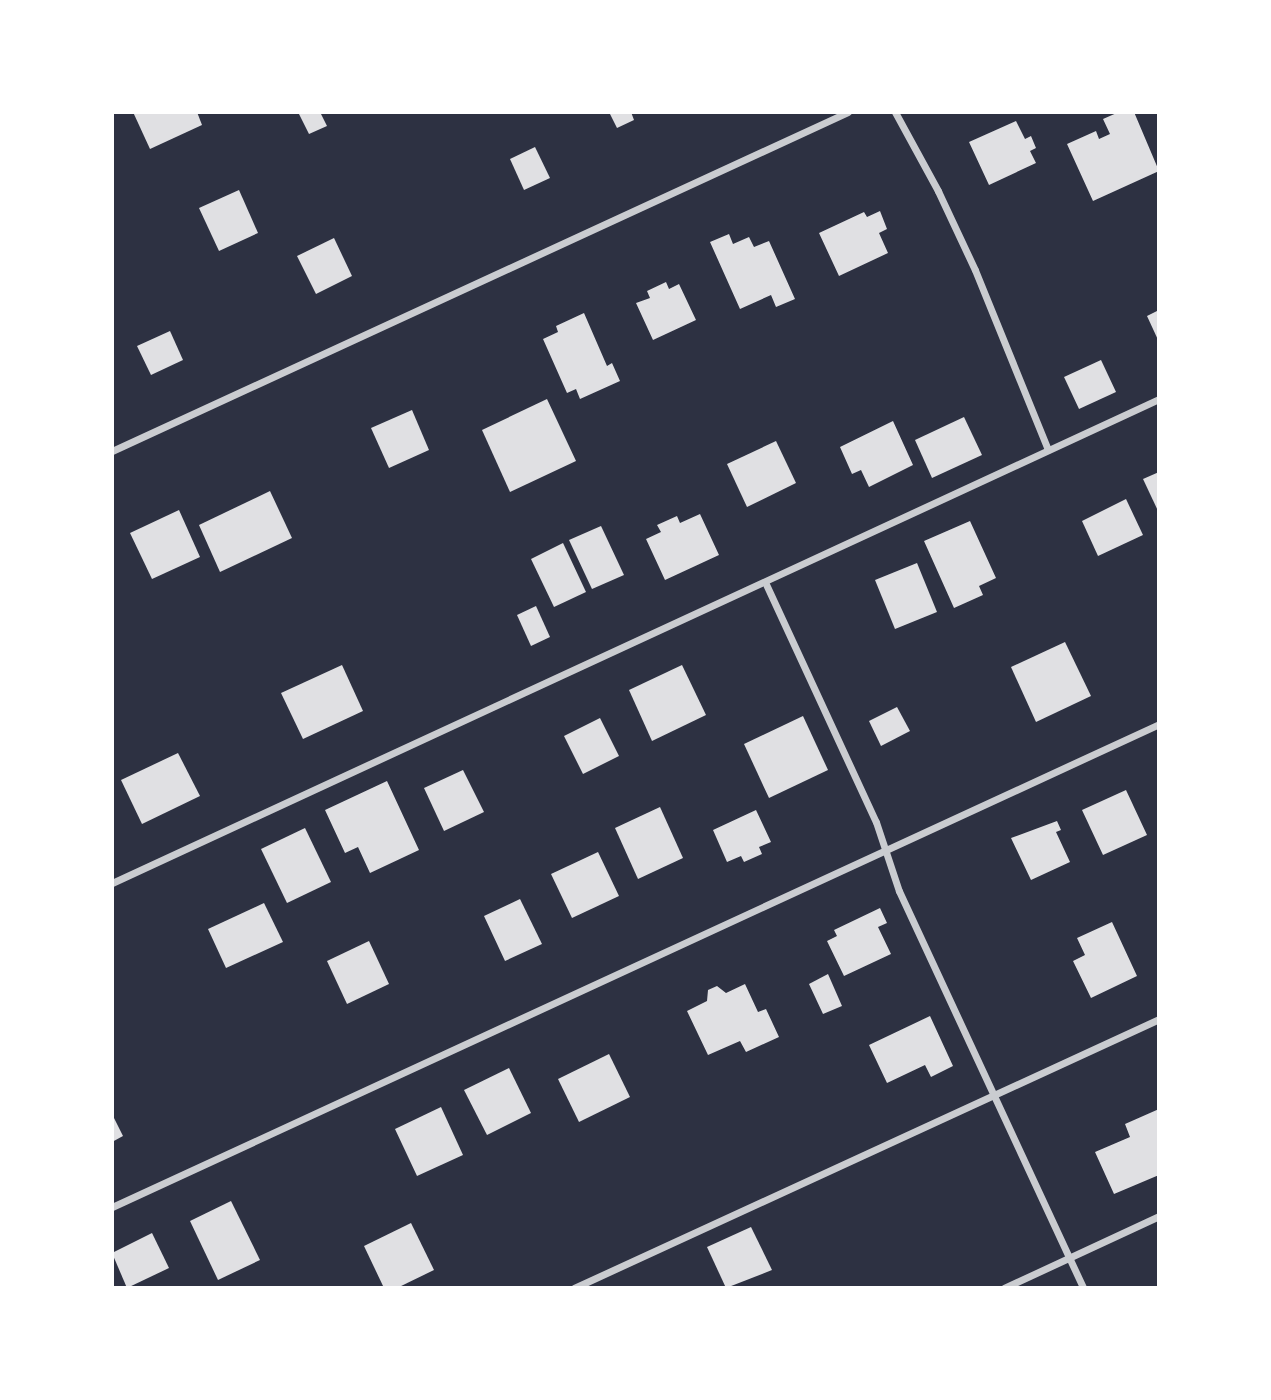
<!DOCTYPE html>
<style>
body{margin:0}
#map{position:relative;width:1271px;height:1400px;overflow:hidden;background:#2d3142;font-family:"Roboto Condensed",sans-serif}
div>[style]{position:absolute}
.building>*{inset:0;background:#e0e0e3}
.minor>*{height:7px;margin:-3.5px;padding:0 3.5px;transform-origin:3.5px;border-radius:3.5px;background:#caccd0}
span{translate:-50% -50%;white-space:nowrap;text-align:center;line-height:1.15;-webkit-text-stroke:5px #fff;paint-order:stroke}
.frame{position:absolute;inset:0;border:114px solid #fff;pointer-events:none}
</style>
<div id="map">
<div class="building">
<i style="clip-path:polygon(133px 112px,197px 112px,202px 125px,150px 149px)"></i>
<i style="clip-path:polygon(298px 112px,320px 112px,327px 126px,309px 134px)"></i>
<i style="clip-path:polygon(609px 112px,631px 112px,634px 120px,617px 128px)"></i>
<i style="clip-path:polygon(1119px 112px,1134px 112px,1159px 171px,1093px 201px,1067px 144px,1096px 131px,1099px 139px,1110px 134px,1103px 119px)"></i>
<i style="clip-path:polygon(1016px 121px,1025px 139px,1031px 136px,1036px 148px,1030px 151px,1036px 163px,989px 185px,969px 142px)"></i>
<i style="clip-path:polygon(535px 147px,550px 178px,524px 190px,510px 159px)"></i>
<i style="clip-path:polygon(239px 190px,258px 233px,219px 251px,199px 208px)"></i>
<i style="clip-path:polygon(880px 211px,887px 229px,879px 233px,888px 253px,839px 276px,819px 233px,864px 212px,867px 217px)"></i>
<i style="clip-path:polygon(729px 234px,733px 244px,749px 237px,754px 247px,769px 241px,795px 299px,776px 307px,771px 295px,740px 309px,710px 242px)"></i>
<i style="clip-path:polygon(334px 238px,352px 276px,316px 294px,297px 256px)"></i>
<i style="clip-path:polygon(666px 282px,669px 289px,679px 284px,696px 320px,653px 340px,636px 303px,650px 298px,647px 291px)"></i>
<i style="clip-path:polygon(1159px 310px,1159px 342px,1147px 316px)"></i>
<i style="clip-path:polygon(584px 313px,607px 366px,612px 363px,620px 381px,580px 399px,576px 389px,567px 393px,543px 339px,558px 332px,556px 326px)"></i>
<i style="clip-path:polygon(170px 331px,183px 360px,151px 375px,137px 346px)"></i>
<i style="clip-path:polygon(1101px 360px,1116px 392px,1079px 409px,1064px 377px)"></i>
<i style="clip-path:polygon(547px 399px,576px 461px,510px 492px,482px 430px)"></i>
<i style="clip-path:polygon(412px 410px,429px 450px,389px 468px,371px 428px)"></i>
<i style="clip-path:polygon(964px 417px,982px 455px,932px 478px,915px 440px)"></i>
<i style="clip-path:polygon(893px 421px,913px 465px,869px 487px,861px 470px,852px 474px,840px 447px)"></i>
<i style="clip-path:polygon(776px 441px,796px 483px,747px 507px,727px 464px)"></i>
<i style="clip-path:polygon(1159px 472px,1159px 513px,1143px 479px)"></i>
<i style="clip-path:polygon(270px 491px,292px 538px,220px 572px,199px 525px)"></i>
<i style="clip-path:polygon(1126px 499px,1143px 535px,1098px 556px,1082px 521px)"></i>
<i style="clip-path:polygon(179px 510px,200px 557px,152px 579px,130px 533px)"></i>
<i style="clip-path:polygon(700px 514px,719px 555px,665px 580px,646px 539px,661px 532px,657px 525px,677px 516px,680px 523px)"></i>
<i style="clip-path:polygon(970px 521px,996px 578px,979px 586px,983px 595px,954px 608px,924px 541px)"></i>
<i style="clip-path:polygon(601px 526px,624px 575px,592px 589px,569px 540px)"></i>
<i style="clip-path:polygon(563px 543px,586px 592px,554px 607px,531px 559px)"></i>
<i style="clip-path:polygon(917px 563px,937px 612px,895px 629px,875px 580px)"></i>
<i style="clip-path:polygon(536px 606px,550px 637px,531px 646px,517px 615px)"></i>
<i style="clip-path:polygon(1065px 642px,1091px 696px,1036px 722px,1011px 667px)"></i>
<i style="clip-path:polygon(342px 665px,363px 711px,303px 739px,281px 693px)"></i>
<i style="clip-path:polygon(682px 665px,706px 715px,652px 741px,629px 690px)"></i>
<i style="clip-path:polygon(897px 707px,910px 731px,881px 746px,869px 721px)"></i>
<i style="clip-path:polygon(803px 716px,828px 770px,769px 798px,744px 744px)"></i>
<i style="clip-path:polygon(600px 718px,619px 756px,583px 774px,564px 736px)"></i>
<i style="clip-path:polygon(178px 753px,200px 796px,142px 824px,121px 780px)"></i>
<i style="clip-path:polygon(463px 770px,484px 812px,444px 831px,424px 788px)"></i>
<i style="clip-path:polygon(387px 781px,419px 850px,370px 873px,358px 847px,345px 853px,325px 810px)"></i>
<i style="clip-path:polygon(1126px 790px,1147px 835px,1103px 855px,1082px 810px)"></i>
<i style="clip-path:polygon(660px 807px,683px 858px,638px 879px,615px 828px)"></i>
<i style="clip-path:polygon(756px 810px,771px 842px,759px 847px,762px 854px,744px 862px,741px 856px,727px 862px,713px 830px)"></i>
<i style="clip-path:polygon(1057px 821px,1061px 830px,1056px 832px,1070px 862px,1031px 880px,1011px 838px)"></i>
<i style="clip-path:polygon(305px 828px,331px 882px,287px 903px,261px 849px)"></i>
<i style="clip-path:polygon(598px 852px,619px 896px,572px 918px,551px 874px)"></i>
<i style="clip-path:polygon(520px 899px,542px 944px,505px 961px,484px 916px)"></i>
<i style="clip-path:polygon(264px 903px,283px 942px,226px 968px,208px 929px)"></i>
<i style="clip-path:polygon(880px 908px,887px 923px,878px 927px,891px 954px,844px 976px,827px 941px,837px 936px,834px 930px)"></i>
<i style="clip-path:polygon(1112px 922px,1137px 976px,1091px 998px,1073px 961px,1085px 955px,1077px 938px)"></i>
<i style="clip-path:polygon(369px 941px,389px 984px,347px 1004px,327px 961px)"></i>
<i style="clip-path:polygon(828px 974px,842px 1006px,823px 1014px,809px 984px)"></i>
<i style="clip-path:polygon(745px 984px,758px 1012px,766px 1009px,779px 1037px,746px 1052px,740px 1041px,708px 1055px,687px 1011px,707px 1001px,708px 990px,717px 986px,726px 993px)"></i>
<i style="clip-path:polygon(930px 1016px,953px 1066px,931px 1077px,925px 1065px,887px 1083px,869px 1045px)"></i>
<i style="clip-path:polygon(609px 1054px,630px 1097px,579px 1122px,558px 1079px)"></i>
<i style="clip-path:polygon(509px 1068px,531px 1113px,487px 1135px,464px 1090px)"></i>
<i style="clip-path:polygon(441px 1107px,463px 1155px,417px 1176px,395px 1129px)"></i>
<i style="clip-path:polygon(1159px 1109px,1159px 1175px,1114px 1194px,1095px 1152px,1130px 1137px,1125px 1124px)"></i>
<i style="clip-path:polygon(112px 1114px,123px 1136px,112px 1142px)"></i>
<i style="clip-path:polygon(231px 1201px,260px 1260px,218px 1280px,190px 1221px)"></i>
<i style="clip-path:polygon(411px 1223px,434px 1270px,397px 1288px,384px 1288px,364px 1246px)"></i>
<i style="clip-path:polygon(751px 1227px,772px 1270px,726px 1288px,707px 1247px)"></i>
<i style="clip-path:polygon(152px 1233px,169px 1268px,127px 1288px,112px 1253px)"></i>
</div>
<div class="minor">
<i style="left:895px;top:112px;width:90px;rotate:61.4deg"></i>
<i style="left:938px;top:191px;width:87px;rotate:64.9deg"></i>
<i style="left:975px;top:270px;width:194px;rotate:67.9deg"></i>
<i style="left:112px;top:451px;width:810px;rotate:-24.73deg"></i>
<i style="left:765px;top:582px;width:264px;rotate:65.2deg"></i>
<i style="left:876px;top:822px;width:73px;rotate:71.6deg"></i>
<i style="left:899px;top:891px;width:438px;rotate:65.1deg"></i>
<i style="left:112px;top:883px;width:1153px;rotate:-24.81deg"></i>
<i style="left:112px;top:1207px;width:1153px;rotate:-24.76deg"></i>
<i style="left:574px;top:1288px;width:644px;rotate:-24.69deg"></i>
<i style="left:1004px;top:1288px;width:171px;rotate:-24.9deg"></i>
</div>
<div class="frame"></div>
</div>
